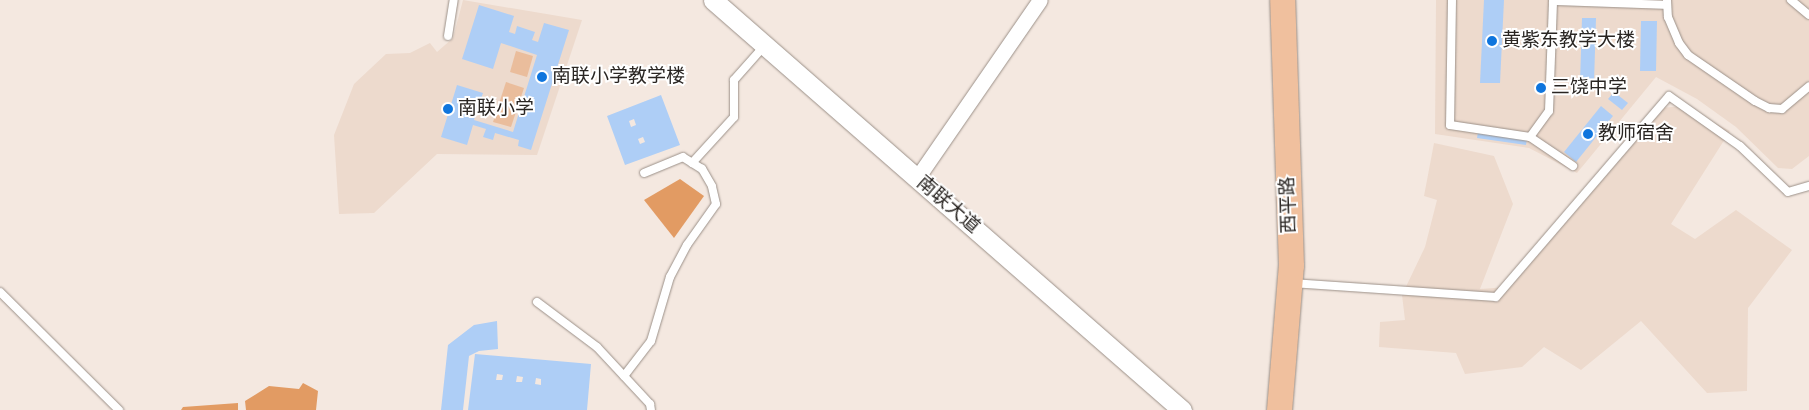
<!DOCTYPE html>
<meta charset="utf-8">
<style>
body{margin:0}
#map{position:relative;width:1809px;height:410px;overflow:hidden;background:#f4e8e0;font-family:"Alegreya Sans","Noto Sans SC",sans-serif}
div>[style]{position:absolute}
.built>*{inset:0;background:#eddacd}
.green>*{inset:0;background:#eabd9c}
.water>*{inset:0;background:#e29b63}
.building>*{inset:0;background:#aecef6}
.roads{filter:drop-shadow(0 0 1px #9b9088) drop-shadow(0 0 1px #9b9088)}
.service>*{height:8px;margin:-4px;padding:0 4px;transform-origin:4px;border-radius:4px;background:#fff}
.minor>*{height:15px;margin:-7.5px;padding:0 7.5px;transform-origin:7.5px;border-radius:7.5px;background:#fff}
.tertiary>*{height:19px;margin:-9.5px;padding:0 9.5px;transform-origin:9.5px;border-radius:9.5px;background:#fff}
.trunk>*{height:25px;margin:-12.5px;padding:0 12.5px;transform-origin:12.5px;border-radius:12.5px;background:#f0c09e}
.dots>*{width:14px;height:14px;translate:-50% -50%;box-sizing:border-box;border:2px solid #fff;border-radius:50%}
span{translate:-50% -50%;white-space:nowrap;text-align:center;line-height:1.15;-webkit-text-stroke:4px #fff;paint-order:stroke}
.poi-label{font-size:19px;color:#292522}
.left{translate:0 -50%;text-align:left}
.street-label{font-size:19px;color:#292522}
</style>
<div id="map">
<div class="built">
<i style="clip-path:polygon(463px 0,582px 20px,537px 155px,437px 154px,374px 213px,339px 214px,334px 135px,354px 84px,386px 54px,410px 53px,430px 43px,437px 52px,453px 38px)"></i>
<i style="clip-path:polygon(1436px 0,1809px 0,1809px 156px,1792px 169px,1778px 168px,1736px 127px,1697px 99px,1656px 77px,1577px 173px,1529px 148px,1435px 134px)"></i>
<i style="clip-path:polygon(1683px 106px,1730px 131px,1671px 224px,1695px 239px,1736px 210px,1792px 250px,1748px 308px,1747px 391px,1707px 393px,1641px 321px,1581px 370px,1544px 347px,1522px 367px,1465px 374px,1456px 353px,1379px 347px,1380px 322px,1405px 320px,1402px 295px,1425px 247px,1437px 200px,1424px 196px,1434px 143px,1494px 156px,1513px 204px,1480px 289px,1507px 287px,1661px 108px)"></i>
</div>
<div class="green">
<i style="clip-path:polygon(516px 51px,533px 56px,527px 77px,510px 72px)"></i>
<i style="clip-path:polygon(506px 82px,524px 88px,511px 127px,493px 122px)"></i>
</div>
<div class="water">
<i style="clip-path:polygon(680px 179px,704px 196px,674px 238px,644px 200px)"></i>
<i style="clip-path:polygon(303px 383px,318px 391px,316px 410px,246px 410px,245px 401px,269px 386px,299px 389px)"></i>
<i style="clip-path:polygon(238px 403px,238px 410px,181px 410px,183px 407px)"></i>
</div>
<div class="building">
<i style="clip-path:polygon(1484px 0,1504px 0,1500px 83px,1480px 83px)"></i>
<i style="clip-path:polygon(479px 5px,514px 16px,509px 32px,515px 34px,517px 26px,535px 32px,532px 40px,538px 42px,544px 23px,569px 30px,531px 150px,518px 146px,519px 140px,495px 133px,493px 140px,483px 137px,486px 129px,473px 125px,467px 145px,441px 137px,457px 85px,483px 93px,474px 120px,513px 132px,537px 55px,501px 43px,493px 69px,462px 59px)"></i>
<i style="clip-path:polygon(1582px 18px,1596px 18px,1594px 82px,1580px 82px)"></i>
<i style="clip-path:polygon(1641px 21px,1657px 21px,1656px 71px,1640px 71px)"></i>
<i style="clip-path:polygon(1614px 92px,1628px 103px,1622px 110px,1608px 99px)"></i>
<i style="clip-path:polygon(evenodd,661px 95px,680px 145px,625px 165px,607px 116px,661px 95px,634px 119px,636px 125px,631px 127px,629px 121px,634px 119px,661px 95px,643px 137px,645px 142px,640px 144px,638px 139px,643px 137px)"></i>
<i style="clip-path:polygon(1601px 106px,1613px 116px,1576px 162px,1564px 152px)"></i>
<i style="clip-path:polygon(1478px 132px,1527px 138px,1526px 145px,1477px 138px)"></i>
<i style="clip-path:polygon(497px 321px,498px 349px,479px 351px,469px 356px,463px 410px,441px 410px,448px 345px,474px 325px)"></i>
<i style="clip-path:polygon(evenodd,475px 354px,591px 364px,587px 410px,468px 410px,475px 354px,497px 374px,503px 375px,502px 380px,496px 380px,497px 374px,475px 354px,517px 376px,523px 377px,522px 382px,516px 382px,517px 376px,475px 354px,536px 378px,541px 379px,541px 385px,535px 384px,536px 378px)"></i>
</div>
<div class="roads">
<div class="service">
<i style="left:1452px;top:0;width:125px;rotate:90.9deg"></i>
<i style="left:1450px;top:125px;width:81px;rotate:8.5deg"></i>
<i style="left:1530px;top:137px;width:52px;rotate:34deg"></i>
<i style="left:1667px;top:0;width:17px;rotate:87deg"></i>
<i style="left:1668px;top:17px;width:28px;rotate:67deg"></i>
<i style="left:1679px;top:43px;width:15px;rotate:53deg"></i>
<i style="left:1688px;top:55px;width:81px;rotate:34.5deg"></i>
<i style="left:1755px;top:101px;width:16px;rotate:27deg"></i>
<i style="left:1769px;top:108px;width:13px;rotate:4deg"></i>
<i style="left:1782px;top:109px;width:35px;rotate:-40deg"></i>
<i style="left:1791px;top:0;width:23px;rotate:40deg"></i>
<i style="left:1553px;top:1px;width:113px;rotate:2deg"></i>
<i style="left:448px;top:36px;width:36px;rotate:-81deg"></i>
<i style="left:1530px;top:137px;width:32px;rotate:-54deg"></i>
<i style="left:1549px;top:111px;width:111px;rotate:-87.9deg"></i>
<i style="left:692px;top:163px;width:62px;rotate:-47.6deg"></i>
<i style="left:734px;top:117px;width:37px;rotate:-90deg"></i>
<i style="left:734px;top:80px;width:47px;rotate:-48.5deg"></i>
<i style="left:1292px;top:283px;width:204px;rotate:3.9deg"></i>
<i style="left:1496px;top:297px;width:265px;rotate:-49.3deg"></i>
<i style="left:1669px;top:96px;width:87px;rotate:35.2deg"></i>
<i style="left:1740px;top:146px;width:66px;rotate:43.8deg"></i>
<i style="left:1788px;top:192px;width:22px;rotate:-16deg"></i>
<i style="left:0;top:292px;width:168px;rotate:44.8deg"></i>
<i style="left:537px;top:302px;width:75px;rotate:36.9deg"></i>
<i style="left:597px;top:347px;width:78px;rotate:47.1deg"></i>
<i style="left:650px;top:404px;width:6px;rotate:81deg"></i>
<i style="left:624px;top:376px;width:44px;rotate:-52.4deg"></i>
<i style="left:651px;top:341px;width:67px;rotate:-73.5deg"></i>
<i style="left:670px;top:277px;width:36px;rotate:-62deg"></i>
<i style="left:687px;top:245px;width:50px;rotate:-54.7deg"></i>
<i style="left:716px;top:204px;width:18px;rotate:-103deg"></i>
<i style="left:712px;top:186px;width:20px;rotate:-120deg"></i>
<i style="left:702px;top:169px;width:22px;rotate:-148deg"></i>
<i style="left:683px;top:157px;width:42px;rotate:157.7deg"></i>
</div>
<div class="minor">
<i style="left:917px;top:178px;width:216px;rotate:-55.4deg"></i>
</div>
<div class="tertiary">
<i style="left:713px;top:0;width:623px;rotate:41.16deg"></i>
</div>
<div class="trunk">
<i style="left:1279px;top:410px;width:145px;rotate:-85.3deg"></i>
<i style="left:1291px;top:265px;width:265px;rotate:-91.9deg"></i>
</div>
</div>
<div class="dots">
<i style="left:1492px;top:41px;background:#0f75dd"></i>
<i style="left:542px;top:77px;background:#0f75dd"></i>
<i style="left:1541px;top:88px;background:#0f75dd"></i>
<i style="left:448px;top:109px;background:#0f75dd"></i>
<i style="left:1588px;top:134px;background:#0f75dd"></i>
</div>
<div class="poi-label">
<span class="left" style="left:1502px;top:41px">黄紫东教学大楼</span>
<span class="left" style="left:552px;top:77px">南联小学教学楼</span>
<span class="left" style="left:1551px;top:88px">三饶中学</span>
<span class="left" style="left:458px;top:109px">南联小学</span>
<span class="left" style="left:1598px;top:134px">教师宿舍</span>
</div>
<div class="street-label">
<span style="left:948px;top:205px;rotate:41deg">南联大道</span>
<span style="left:1289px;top:205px;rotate:-92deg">西平路</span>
</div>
</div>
